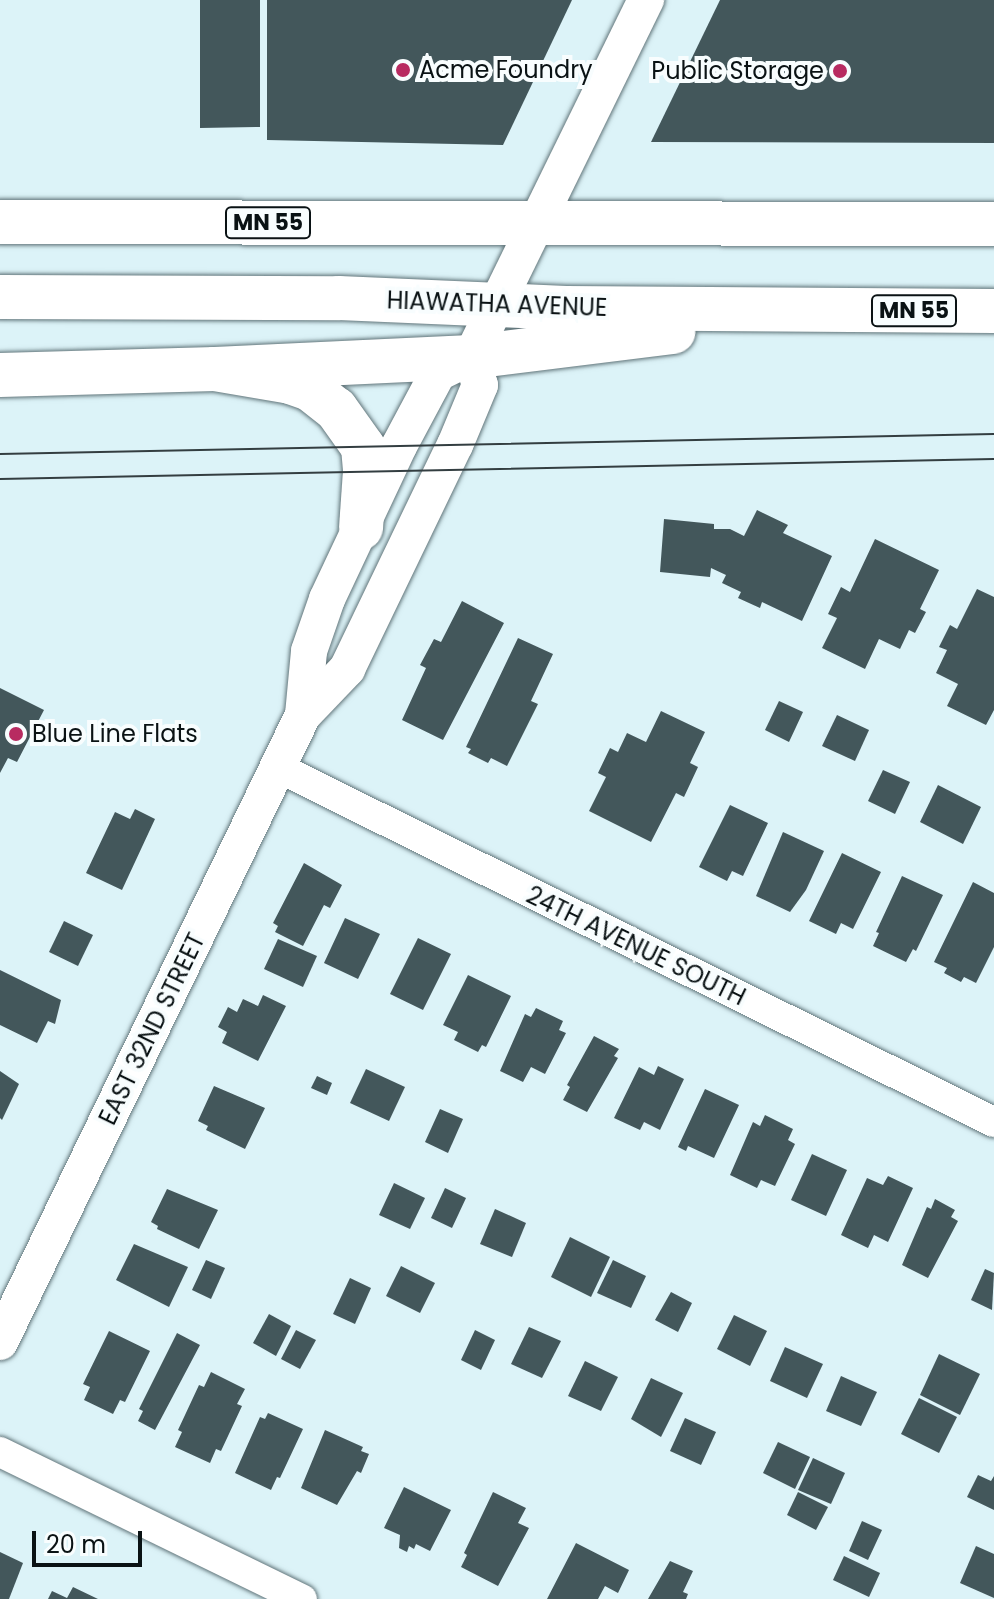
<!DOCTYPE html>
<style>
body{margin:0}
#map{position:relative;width:994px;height:1599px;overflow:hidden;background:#dcf3f8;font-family:Poppins,sans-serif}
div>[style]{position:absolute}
.building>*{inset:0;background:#43575b}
.roads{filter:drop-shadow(0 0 2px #61757a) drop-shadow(0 0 2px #61757a)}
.minor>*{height:30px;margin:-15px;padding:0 15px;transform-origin:15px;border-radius:15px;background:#fff}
.tertiary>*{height:36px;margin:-18px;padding:0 18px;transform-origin:18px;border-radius:18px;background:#fff}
.primary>*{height:44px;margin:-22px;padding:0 22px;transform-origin:22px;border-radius:22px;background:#fff}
.trunk>*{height:44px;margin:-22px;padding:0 22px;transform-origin:22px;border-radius:22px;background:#fff}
.tram>*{height:2px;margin:-1px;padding:0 1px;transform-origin:1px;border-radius:1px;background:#333e41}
.dots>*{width:22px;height:22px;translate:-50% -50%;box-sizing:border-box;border:4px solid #f8fdfe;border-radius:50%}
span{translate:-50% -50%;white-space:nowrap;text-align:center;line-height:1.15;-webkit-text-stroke:8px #f8fdfe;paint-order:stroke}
.shield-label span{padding:2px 6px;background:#f8fdfe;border:2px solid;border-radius:6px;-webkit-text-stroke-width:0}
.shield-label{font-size:22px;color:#0a1214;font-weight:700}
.poi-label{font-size:24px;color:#0a1214}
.left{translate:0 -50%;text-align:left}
.right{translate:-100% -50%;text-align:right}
.street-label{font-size:24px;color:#0a1214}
.scale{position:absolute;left:32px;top:1531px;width:110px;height:36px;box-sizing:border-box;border:4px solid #0a1214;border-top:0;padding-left:10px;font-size:24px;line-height:28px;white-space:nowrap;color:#0a1214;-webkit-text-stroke:6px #f8fdfe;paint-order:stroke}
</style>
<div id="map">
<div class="building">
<i style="clip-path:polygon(200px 0,260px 0,260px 127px,200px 128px)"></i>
<i style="clip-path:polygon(267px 0,572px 0,503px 145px,267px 140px)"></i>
<i style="clip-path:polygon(720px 0,994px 0,994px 143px,651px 142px)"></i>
<i style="clip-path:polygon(757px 510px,788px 525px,783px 533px,832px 556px,802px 621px,762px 602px,760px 608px,738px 598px,741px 592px,722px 583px,726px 575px,711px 568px,710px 577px,660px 572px,664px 519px,714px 524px,714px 529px,730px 529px,744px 536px)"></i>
<i style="clip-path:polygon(875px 539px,939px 570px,920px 609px,926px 612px,915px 633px,909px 630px,900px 649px,879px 639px,865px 669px,822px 648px,837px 618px,828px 614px,841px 587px,850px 592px)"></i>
<i style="clip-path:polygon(977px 589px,994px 597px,994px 710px,986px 725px,947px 706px,958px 684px,936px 673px,947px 650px,939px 647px,950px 625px,957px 629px)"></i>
<i style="clip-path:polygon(462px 601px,504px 623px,443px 740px,402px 720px,426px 668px,420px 665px,434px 639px,441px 642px)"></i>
<i style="clip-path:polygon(518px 638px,553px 654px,531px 701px,538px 704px,507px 766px,491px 758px,488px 763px,468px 753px,471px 749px,466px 747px)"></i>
<i style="clip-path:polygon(0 688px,44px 710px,17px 762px,8px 758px,0 773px)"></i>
<i style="clip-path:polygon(779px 701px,803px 712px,789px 742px,765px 730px)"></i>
<i style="clip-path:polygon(661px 711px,705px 732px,690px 763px,698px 767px,684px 797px,676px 793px,651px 842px,589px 811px,606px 777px,598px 773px,610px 748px,618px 752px,627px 733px,646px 742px)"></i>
<i style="clip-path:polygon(837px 715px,869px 730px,855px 761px,822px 746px)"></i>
<i style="clip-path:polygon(883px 770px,910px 782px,895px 814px,868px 801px)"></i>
<i style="clip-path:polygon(938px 785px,981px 807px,963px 844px,920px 822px)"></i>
<i style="clip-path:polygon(730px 805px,768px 823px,743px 876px,732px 871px,727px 881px,699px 867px)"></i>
<i style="clip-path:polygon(135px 809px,155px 819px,122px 890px,86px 873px,115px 812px,130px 819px)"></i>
<i style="clip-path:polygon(783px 832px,824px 851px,806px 890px,790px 912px,756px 896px)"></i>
<i style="clip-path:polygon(842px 853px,881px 872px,853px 929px,841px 923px,836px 934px,809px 921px)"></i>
<i style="clip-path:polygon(304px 863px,342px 885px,330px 908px,324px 905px,303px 946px,275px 932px,278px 926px,273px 923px)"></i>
<i style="clip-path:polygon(902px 876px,943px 895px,916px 951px,913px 949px,906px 962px,873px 946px,879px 933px,876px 932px)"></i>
<i style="clip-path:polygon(973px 882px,994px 893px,994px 947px,976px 983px,964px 977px,961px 982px,944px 973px,947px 968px,934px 962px)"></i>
<i style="clip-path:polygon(345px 918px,380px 934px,358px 979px,324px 963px)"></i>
<i style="clip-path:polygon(64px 921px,93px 935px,78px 966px,49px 952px)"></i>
<i style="clip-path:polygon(418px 938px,451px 954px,423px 1010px,390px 994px)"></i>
<i style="clip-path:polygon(278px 939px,317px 956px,303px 987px,264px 969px)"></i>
<i style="clip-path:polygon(0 970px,61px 1000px,55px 1024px,48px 1021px,37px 1043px,0 1025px)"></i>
<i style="clip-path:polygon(468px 975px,511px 996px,486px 1047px,482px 1045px,478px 1052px,454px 1040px,458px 1032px,443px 1025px)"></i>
<i style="clip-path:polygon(263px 995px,286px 1006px,258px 1061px,222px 1043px,227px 1032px,218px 1027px,228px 1007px,237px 1012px,243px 999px,258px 1006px)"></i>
<i style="clip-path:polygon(536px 1008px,563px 1021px,559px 1030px,566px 1033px,545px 1074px,531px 1067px,523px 1082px,500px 1071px,525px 1014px,531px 1017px)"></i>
<i style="clip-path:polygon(594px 1036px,619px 1049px,614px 1056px,618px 1058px,587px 1112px,563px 1100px,570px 1087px,567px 1085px)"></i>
<i style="clip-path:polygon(658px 1066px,684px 1079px,660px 1130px,644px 1122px,640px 1130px,614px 1118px,639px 1067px,654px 1075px)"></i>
<i style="clip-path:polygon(366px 1069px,405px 1087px,389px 1121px,350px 1103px)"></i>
<i style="clip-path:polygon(0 1071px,19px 1084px,2px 1120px,0 1118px)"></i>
<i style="clip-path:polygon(317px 1076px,332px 1083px,327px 1095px,311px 1088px)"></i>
<i style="clip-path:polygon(214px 1086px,265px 1108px,245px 1149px,206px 1130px,208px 1126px,198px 1121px)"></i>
<i style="clip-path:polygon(705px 1089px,739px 1105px,714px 1158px,688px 1146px,686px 1151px,678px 1147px)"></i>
<i style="clip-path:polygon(440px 1109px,463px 1119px,448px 1153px,425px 1142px)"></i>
<i style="clip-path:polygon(765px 1115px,793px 1129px,788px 1140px,795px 1144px,775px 1186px,761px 1180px,757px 1188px,730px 1175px,753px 1122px,760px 1126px)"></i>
<i style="clip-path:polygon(812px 1154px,847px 1170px,826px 1216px,791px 1200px)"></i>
<i style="clip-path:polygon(888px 1176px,913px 1188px,888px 1242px,874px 1235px,868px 1248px,841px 1235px,867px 1178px,883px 1185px)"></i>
<i style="clip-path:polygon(394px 1183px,425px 1198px,410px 1229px,379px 1215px)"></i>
<i style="clip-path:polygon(445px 1188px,466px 1198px,452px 1228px,431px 1218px)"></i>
<i style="clip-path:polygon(167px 1189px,218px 1210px,199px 1249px,157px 1229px,158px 1226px,151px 1222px)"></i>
<i style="clip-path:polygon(935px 1199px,955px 1210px,951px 1217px,958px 1221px,928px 1278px,902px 1265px,927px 1207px,931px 1209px)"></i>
<i style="clip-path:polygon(495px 1209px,526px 1223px,512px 1257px,480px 1244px)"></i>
<i style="clip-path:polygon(570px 1237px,610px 1257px,591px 1297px,551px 1277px)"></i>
<i style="clip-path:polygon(134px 1244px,188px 1267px,169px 1307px,116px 1280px)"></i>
<i style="clip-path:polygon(206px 1260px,225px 1268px,211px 1299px,192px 1290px)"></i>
<i style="clip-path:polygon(613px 1260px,646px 1276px,631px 1308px,597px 1293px)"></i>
<i style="clip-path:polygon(401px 1266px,435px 1283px,420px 1313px,386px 1296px)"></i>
<i style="clip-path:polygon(985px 1269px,994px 1273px,992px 1310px,971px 1300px)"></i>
<i style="clip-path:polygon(350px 1278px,371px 1288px,355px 1324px,333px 1314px)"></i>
<i style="clip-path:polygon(671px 1292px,692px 1303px,678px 1332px,655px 1320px)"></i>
<i style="clip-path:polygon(269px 1314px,291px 1326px,276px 1356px,253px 1343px)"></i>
<i style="clip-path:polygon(734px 1315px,767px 1331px,750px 1366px,717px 1349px)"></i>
<i style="clip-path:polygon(529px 1327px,561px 1341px,542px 1378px,511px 1364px)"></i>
<i style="clip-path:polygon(296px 1330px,316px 1340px,300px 1369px,281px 1359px)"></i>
<i style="clip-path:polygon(475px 1330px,495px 1340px,481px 1370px,461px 1360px)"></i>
<i style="clip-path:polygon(109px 1331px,150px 1351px,125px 1402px,120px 1400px,113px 1414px,84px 1400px,90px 1387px,83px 1384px)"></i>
<i style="clip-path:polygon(177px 1333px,200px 1345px,155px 1430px,138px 1421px,143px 1411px,139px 1409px)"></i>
<i style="clip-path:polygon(785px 1347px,823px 1364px,807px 1398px,770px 1381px)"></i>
<i style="clip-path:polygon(939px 1354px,980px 1374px,960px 1415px,920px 1395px)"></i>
<i style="clip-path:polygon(585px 1361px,618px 1377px,601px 1411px,568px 1396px)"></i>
<i style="clip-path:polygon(211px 1372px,245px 1389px,237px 1404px,242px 1406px,221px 1451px,216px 1449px,210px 1463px,175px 1447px,182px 1432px,178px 1430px,199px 1385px,204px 1387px)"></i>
<i style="clip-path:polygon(841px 1376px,877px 1392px,861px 1426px,826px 1411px)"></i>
<i style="clip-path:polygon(651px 1378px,683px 1393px,661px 1437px,631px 1419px)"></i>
<i style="clip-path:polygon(919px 1398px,957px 1417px,939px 1453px,901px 1434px)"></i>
<i style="clip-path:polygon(268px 1413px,303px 1429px,280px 1478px,277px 1477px,271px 1490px,235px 1473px,260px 1417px,265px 1419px)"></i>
<i style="clip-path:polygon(685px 1418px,716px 1432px,701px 1465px,670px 1451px)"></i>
<i style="clip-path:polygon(325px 1430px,363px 1447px,361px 1451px,369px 1454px,361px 1473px,357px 1471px,337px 1505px,301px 1488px)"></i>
<i style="clip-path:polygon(778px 1442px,810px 1457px,795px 1489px,763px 1473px)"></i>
<i style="clip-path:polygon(813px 1458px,845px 1473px,831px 1504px,798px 1490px)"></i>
<i style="clip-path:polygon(978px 1475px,991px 1481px,994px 1476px,994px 1510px,967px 1497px)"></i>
<i style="clip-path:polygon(404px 1487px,451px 1510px,430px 1551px,416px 1544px,414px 1549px,409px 1546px,407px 1552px,399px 1548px,400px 1535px,384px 1528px)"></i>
<i style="clip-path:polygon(493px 1492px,526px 1508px,518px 1523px,529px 1528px,498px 1586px,461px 1567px,467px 1555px,464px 1553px)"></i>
<i style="clip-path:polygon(798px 1492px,828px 1507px,816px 1530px,787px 1515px)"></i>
<i style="clip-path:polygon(862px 1521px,882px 1530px,868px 1560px,849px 1551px)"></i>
<i style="clip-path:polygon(576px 1543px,629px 1570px,618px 1593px,605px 1586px,598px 1599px,547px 1599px)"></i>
<i style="clip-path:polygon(976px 1546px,994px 1554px,994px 1598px,960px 1583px)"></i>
<i style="clip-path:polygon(0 1552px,23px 1563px,9px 1599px,0 1599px)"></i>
<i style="clip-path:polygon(844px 1556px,880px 1573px,869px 1597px,833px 1580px)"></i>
<i style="clip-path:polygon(670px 1561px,693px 1571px,683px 1592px,688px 1594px,686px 1599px,648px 1599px)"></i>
<i style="clip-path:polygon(73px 1587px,98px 1599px,48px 1599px,52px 1591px,67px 1598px)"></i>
</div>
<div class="roads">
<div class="minor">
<i style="left:279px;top:768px;width:798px;rotate:26.34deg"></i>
<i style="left:0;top:1452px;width:336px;rotate:26deg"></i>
</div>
<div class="tertiary">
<i style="left:303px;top:715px;width:64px;rotate:-84.6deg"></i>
<i style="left:309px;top:651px;width:55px;rotate:-70.9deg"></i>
<i style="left:327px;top:599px;width:169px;rotate:-64.8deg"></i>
<i style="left:399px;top:446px;width:83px;rotate:-61.9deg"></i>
<i style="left:438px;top:373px;width:37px;rotate:-26deg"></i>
<i style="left:471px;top:357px;width:398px;rotate:-63.9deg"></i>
<i style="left:0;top:1342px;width:696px;rotate:-64.21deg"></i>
<i style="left:303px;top:715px;width:64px;rotate:-46.3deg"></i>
<i style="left:347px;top:669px;width:249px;rotate:-64.3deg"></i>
<i style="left:455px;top:445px;width:65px;rotate:-67.4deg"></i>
<i style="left:480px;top:385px;width:29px;rotate:-108deg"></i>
</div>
<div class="primary">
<i style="left:0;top:375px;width:215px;rotate:-1.6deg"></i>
<i style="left:215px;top:369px;width:76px;rotate:9.8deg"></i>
<i style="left:290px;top:382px;width:21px;rotate:19deg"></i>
<i style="left:310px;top:389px;width:33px;rotate:38deg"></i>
<i style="left:336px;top:409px;width:47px;rotate:54.6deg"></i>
<i style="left:363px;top:447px;width:24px;rotate:85deg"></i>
<i style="left:365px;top:471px;width:57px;rotate:94deg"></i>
</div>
<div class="trunk">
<i style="left:0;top:222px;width:994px;rotate:0.12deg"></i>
<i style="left:0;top:297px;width:339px;rotate:0.2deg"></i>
<i style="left:339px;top:298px;width:227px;rotate:2.5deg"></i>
<i style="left:566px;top:308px;width:428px;rotate:0.4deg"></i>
<i style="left:215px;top:369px;width:256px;rotate:-2.7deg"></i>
<i style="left:471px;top:357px;width:204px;rotate:-7.1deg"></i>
</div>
</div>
<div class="tram">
<i style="left:0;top:454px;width:994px;rotate:-1.15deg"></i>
<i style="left:0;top:479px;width:994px;rotate:-1.15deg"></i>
</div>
<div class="dots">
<i style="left:403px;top:70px;background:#b82b61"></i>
<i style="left:840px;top:71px;background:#b82b61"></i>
<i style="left:16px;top:734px;background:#b82b61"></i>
</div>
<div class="shield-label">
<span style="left:268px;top:223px">MN 55</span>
<span style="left:914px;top:311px">MN 55</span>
</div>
<div class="poi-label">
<span class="left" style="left:419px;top:70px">Acme Foundry</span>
<span class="right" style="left:824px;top:71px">Public Storage</span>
<span class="left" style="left:32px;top:734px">Blue Line Flats</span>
</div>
<div class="street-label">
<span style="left:497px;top:304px;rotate:2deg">HIAWATHA AVENUE</span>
<span style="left:636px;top:946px;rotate:26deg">24TH AVENUE SOUTH</span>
<span style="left:152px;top:1029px;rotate:-64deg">EAST 32ND STREET</span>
</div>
<div class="scale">20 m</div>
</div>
